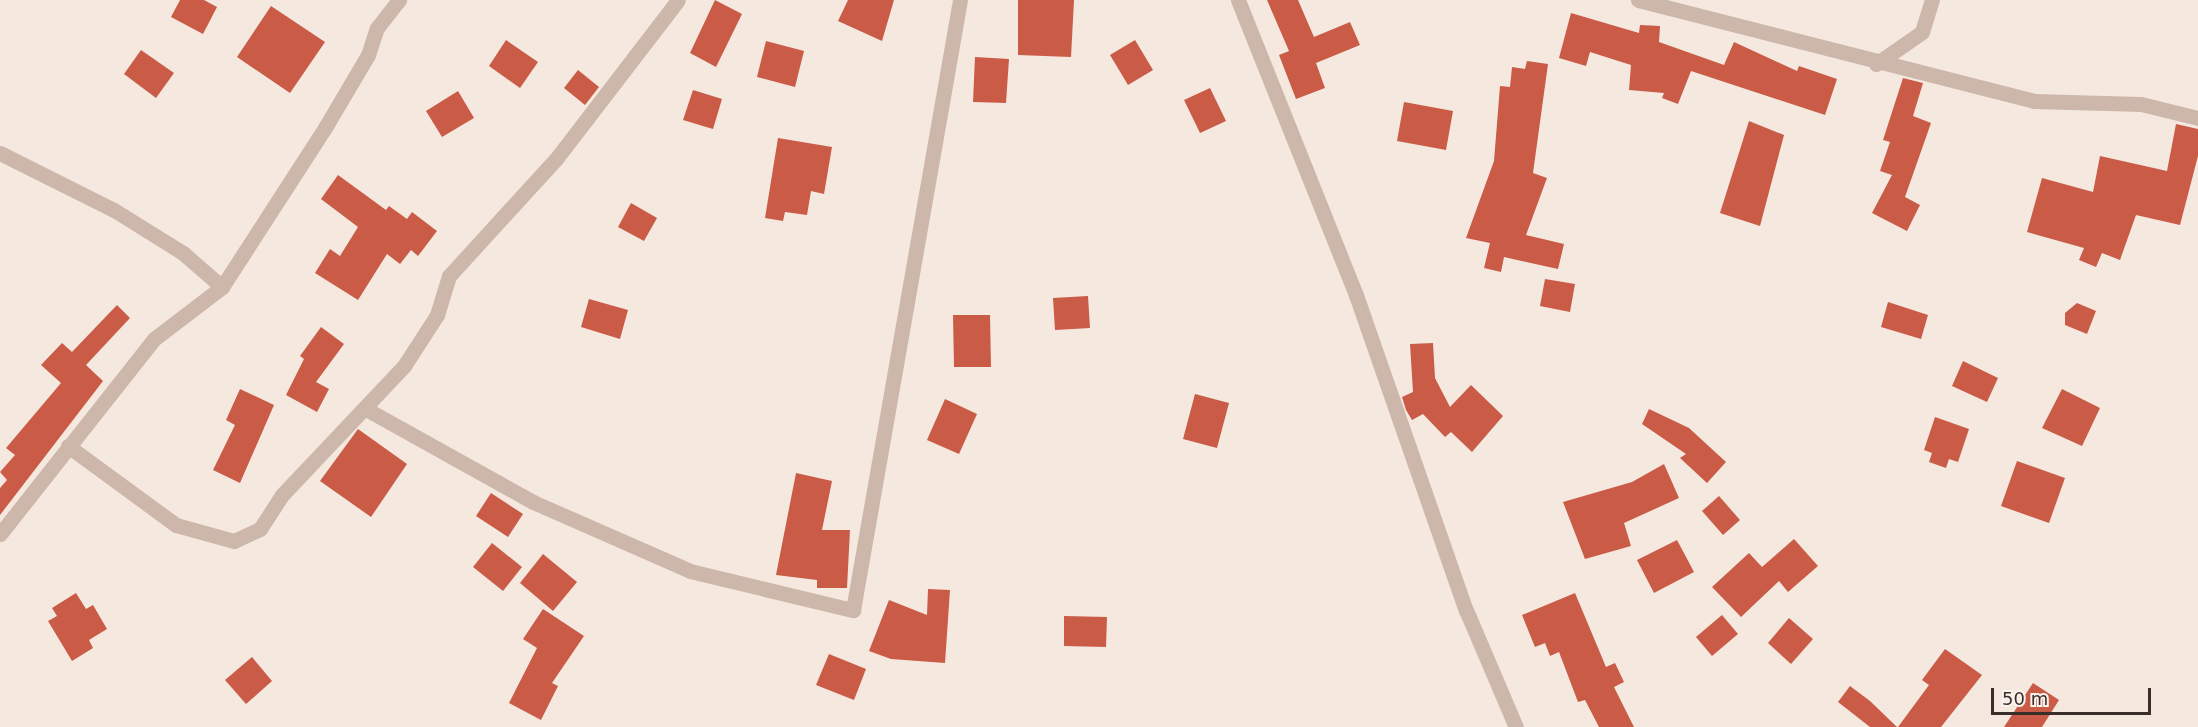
<!DOCTYPE html>
<style>
body{margin:0}
#map{position:relative;width:2198px;height:727px;overflow:hidden;background:#f4e8df;font-family:"DejaVu Sans",sans-serif}
div>[style]{position:absolute}
.building>*{inset:0;background:#ca5b47}
.minor>*{height:15px;margin:-7.5px;padding:0 7.5px;transform-origin:7.5px;border-radius:7.5px;background:#cdb7aa}
span{translate:-50% -50%;white-space:nowrap;text-align:center;line-height:1.15;-webkit-text-stroke:4.5px #fbf3ec;paint-order:stroke}
.scale{position:absolute;left:1991px;top:688px;width:160px;height:27px;box-sizing:border-box;border:3px solid #3a2e2a;border-top:0;padding-left:8px;font-size:18px;line-height:21px;white-space:nowrap;color:#3a2e2a;-webkit-text-stroke:4px #fbf3ec;paint-order:stroke}
</style>
<div id="map">
<div class="building">
<i style="clip-path:polygon(180px 0,204px 0,217px 7px,203px 34px,171px 17px)"></i>
<i style="clip-path:polygon(715px 0,742px 14px,716px 67px,690px 53px)"></i>
<i style="clip-path:polygon(848px 0,894px 0,882px 41px,838px 21px)"></i>
<i style="clip-path:polygon(1018px 0,1074px 0,1071px 57px,1018px 55px)"></i>
<i style="clip-path:polygon(1267px 0,1298px 0,1314px 37px,1350px 22px,1360px 45px,1316px 63px,1325px 88px,1296px 99px,1279px 55px,1289px 51px)"></i>
<i style="clip-path:polygon(271px 6px,325px 42px,290px 93px,237px 57px)"></i>
<i style="clip-path:polygon(1571px 13px,1639px 33px,1640px 25px,1660px 26px,1659px 42px,1724px 65px,1734px 42px,1797px 71px,1799px 66px,1837px 79px,1825px 115px,1691px 71px,1678px 104px,1662px 98px,1664px 93px,1629px 90px,1631px 65px,1590px 52px,1586px 66px,1559px 58px)"></i>
<i style="clip-path:polygon(506px 40px,538px 62px,520px 88px,489px 66px)"></i>
<i style="clip-path:polygon(1135px 40px,1153px 70px,1128px 85px,1110px 55px)"></i>
<i style="clip-path:polygon(766px 41px,804px 51px,795px 87px,757px 77px)"></i>
<i style="clip-path:polygon(141px 50px,174px 73px,156px 98px,124px 74px)"></i>
<i style="clip-path:polygon(975px 57px,1009px 59px,1006px 103px,973px 102px)"></i>
<i style="clip-path:polygon(1527px 61px,1548px 64px,1533px 173px,1547px 178px,1526px 235px,1564px 244px,1558px 269px,1504px 257px,1501px 272px,1484px 268px,1490px 243px,1466px 238px,1494px 161px,1500px 86px,1510px 87px,1512px 67px,1525px 69px)"></i>
<i style="clip-path:polygon(578px 70px,599px 87px,585px 105px,564px 88px)"></i>
<i style="clip-path:polygon(1903px 78px,1923px 83px,1913px 116px,1931px 123px,1905px 197px,1920px 205px,1907px 231px,1872px 213px,1892px 175px,1880px 171px,1890px 142px,1883px 140px)"></i>
<i style="clip-path:polygon(1210px 88px,1226px 121px,1200px 133px,1184px 100px)"></i>
<i style="clip-path:polygon(693px 90px,722px 99px,713px 129px,683px 120px)"></i>
<i style="clip-path:polygon(458px 91px,474px 118px,442px 137px,426px 111px)"></i>
<i style="clip-path:polygon(1404px 102px,1453px 111px,1446px 150px,1397px 141px)"></i>
<i style="clip-path:polygon(1749px 121px,1784px 135px,1760px 226px,1720px 213px)"></i>
<i style="clip-path:polygon(2176px 124px,2198px 129px,2198px 156px,2180px 225px,2136px 215px,2120px 260px,2102px 253px,2096px 267px,2079px 260px,2084px 248px,2027px 232px,2042px 178px,2093px 192px,2100px 156px,2167px 171px)"></i>
<i style="clip-path:polygon(778px 138px,832px 147px,824px 194px,811px 191px,807px 215px,785px 212px,783px 221px,765px 218px)"></i>
<i style="clip-path:polygon(338px 175px,386px 210px,389px 206px,407px 219px,412px 212px,437px 231px,418px 256px,411px 250px,400px 264px,387px 254px,358px 300px,315px 273px,330px 249px,340px 256px,358px 227px,321px 199px)"></i>
<i style="clip-path:polygon(631px 203px,657px 218px,644px 241px,618px 227px)"></i>
<i style="clip-path:polygon(1545px 279px,1575px 284px,1570px 312px,1540px 306px)"></i>
<i style="clip-path:polygon(1088px 296px,1090px 328px,1055px 330px,1053px 298px)"></i>
<i style="clip-path:polygon(589px 299px,628px 310px,620px 339px,581px 327px)"></i>
<i style="clip-path:polygon(1888px 302px,1928px 315px,1921px 339px,1881px 327px)"></i>
<i style="clip-path:polygon(2077px 303px,2096px 311px,2087px 334px,2065px 325px,2065px 313px)"></i>
<i style="clip-path:polygon(117px 305px,130px 318px,86px 365px,103px 381px,0 515px,0 488px,7px 480px,0 472px,15px 455px,6px 448px,61px 383px,41px 365px,62px 343px,72px 352px)"></i>
<i style="clip-path:polygon(953px 315px,990px 315px,991px 367px,954px 367px)"></i>
<i style="clip-path:polygon(321px 327px,344px 344px,316px 382px,329px 389px,317px 412px,286px 395px,304px 359px,300px 356px)"></i>
<i style="clip-path:polygon(1433px 343px,1435px 378px,1450px 407px,1471px 385px,1503px 416px,1472px 452px,1451px 432px,1445px 437px,1423px 414px,1412px 420px,1406px 410px,1402px 397px,1413px 392px,1410px 344px)"></i>
<i style="clip-path:polygon(1963px 361px,1998px 378px,1987px 402px,1952px 386px)"></i>
<i style="clip-path:polygon(240px 389px,274px 405px,240px 483px,213px 470px,235px 425px,226px 420px)"></i>
<i style="clip-path:polygon(2062px 389px,2100px 408px,2082px 446px,2042px 428px)"></i>
<i style="clip-path:polygon(1195px 394px,1229px 403px,1217px 448px,1183px 439px)"></i>
<i style="clip-path:polygon(945px 399px,977px 414px,959px 454px,927px 440px)"></i>
<i style="clip-path:polygon(1649px 409px,1689px 428px,1726px 462px,1707px 483px,1680px 458px,1686px 454px,1642px 424px)"></i>
<i style="clip-path:polygon(1935px 417px,1969px 429px,1958px 462px,1949px 459px,1946px 468px,1929px 462px,1932px 453px,1924px 450px)"></i>
<i style="clip-path:polygon(358px 429px,407px 464px,371px 517px,320px 481px)"></i>
<i style="clip-path:polygon(2017px 461px,2065px 478px,2049px 523px,2001px 506px)"></i>
<i style="clip-path:polygon(1664px 464px,1679px 498px,1624px 523px,1631px 546px,1585px 559px,1563px 502px,1632px 482px)"></i>
<i style="clip-path:polygon(796px 473px,832px 481px,822px 530px,850px 530px,847px 588px,817px 588px,817px 580px,776px 575px)"></i>
<i style="clip-path:polygon(491px 493px,523px 514px,508px 537px,476px 516px)"></i>
<i style="clip-path:polygon(1719px 496px,1740px 520px,1723px 535px,1702px 511px)"></i>
<i style="clip-path:polygon(1794px 539px,1818px 566px,1788px 592px,1779px 581px,1741px 617px,1712px 587px,1749px 553px,1762px 567px)"></i>
<i style="clip-path:polygon(1677px 540px,1694px 572px,1654px 593px,1637px 560px)"></i>
<i style="clip-path:polygon(492px 543px,522px 567px,503px 591px,473px 567px)"></i>
<i style="clip-path:polygon(543px 554px,577px 582px,553px 611px,520px 583px)"></i>
<i style="clip-path:polygon(928px 589px,950px 590px,945px 663px,891px 659px,869px 651px,889px 600px,927px 615px)"></i>
<i style="clip-path:polygon(76px 593px,86px 609px,93px 605px,107px 629px,89px 640px,93px 648px,72px 661px,48px 621px,57px 616px,52px 608px)"></i>
<i style="clip-path:polygon(1575px 593px,1606px 667px,1615px 663px,1624px 682px,1614px 687px,1634px 727px,1599px 727px,1585px 700px,1578px 702px,1559px 652px,1550px 656px,1545px 643px,1535px 647px,1522px 615px)"></i>
<i style="clip-path:polygon(543px 609px,584px 636px,552px 683px,558px 686px,541px 720px,509px 703px,537px 648px,523px 639px)"></i>
<i style="clip-path:polygon(1722px 615px,1738px 634px,1712px 656px,1696px 637px)"></i>
<i style="clip-path:polygon(1064px 616px,1107px 617px,1106px 647px,1064px 646px)"></i>
<i style="clip-path:polygon(1789px 618px,1813px 639px,1791px 664px,1768px 643px)"></i>
<i style="clip-path:polygon(1945px 649px,1982px 675px,1941px 727px,1898px 727px,1929px 685px,1922px 680px)"></i>
<i style="clip-path:polygon(829px 654px,866px 669px,854px 700px,816px 685px)"></i>
<i style="clip-path:polygon(252px 657px,272px 681px,246px 704px,225px 680px)"></i>
<i style="clip-path:polygon(2033px 683px,2059px 700px,2042px 727px,2004px 727px)"></i>
<i style="clip-path:polygon(1850px 686px,1870px 701px,1897px 727px,1870px 727px,1838px 702px)"></i>
</div>
<div class="minor">
<i style="left:1238px;top:0;width:318px;rotate:68.2deg"></i>
<i style="left:1356px;top:295px;width:334px;rotate:70.8deg"></i>
<i style="left:1466px;top:610px;width:127px;rotate:66.9deg"></i>
<i style="left:1638px;top:0;width:409px;rotate:14.3deg"></i>
<i style="left:2034px;top:101px;width:107px;rotate:1.6deg"></i>
<i style="left:2141px;top:104px;width:59px;rotate:13.8deg"></i>
<i style="left:1876px;top:64px;width:56px;rotate:-34.8deg"></i>
<i style="left:1922px;top:32px;width:34px;rotate:-73deg"></i>
<i style="left:0;top:153px;width:127px;rotate:26.6deg"></i>
<i style="left:114px;top:210px;width:81px;rotate:31.9deg"></i>
<i style="left:183px;top:253px;width:52px;rotate:41.1deg"></i>
<i style="left:366px;top:409px;width:191px;rotate:29.1deg"></i>
<i style="left:533px;top:502px;width:171px;rotate:23.7deg"></i>
<i style="left:690px;top:571px;width:168px;rotate:13.5deg"></i>
<i style="left:853px;top:610px;width:619px;rotate:-80.05deg"></i>
<i style="left:68px;top:446px;width:134px;rotate:36.2deg"></i>
<i style="left:176px;top:525px;width:60px;rotate:15.4deg"></i>
<i style="left:234px;top:541px;width:29px;rotate:-25deg"></i>
<i style="left:260px;top:529px;width:40px;rotate:-57.1deg"></i>
<i style="left:282px;top:495px;width:178px;rotate:-46.6deg"></i>
<i style="left:404px;top:366px;width:61px;rotate:-57.1deg"></i>
<i style="left:437px;top:315px;width:41px;rotate:-72.9deg"></i>
<i style="left:449px;top:276px;width:159px;rotate:-47.6deg"></i>
<i style="left:556px;top:159px;width:200px;rotate:-52.5deg"></i>
<i style="left:0;top:534px;width:248px;rotate:-51.7deg"></i>
<i style="left:154px;top:339px;width:86px;rotate:-37.4deg"></i>
<i style="left:222px;top:287px;width:192px;rotate:-57.1deg"></i>
<i style="left:326px;top:126px;width:82px;rotate:-59.4deg"></i>
<i style="left:368px;top:55px;width:28px;rotate:-72deg"></i>
<i style="left:377px;top:28px;width:36px;rotate:-52deg"></i>
</div>
<div class="scale">50 m</div>
</div>
